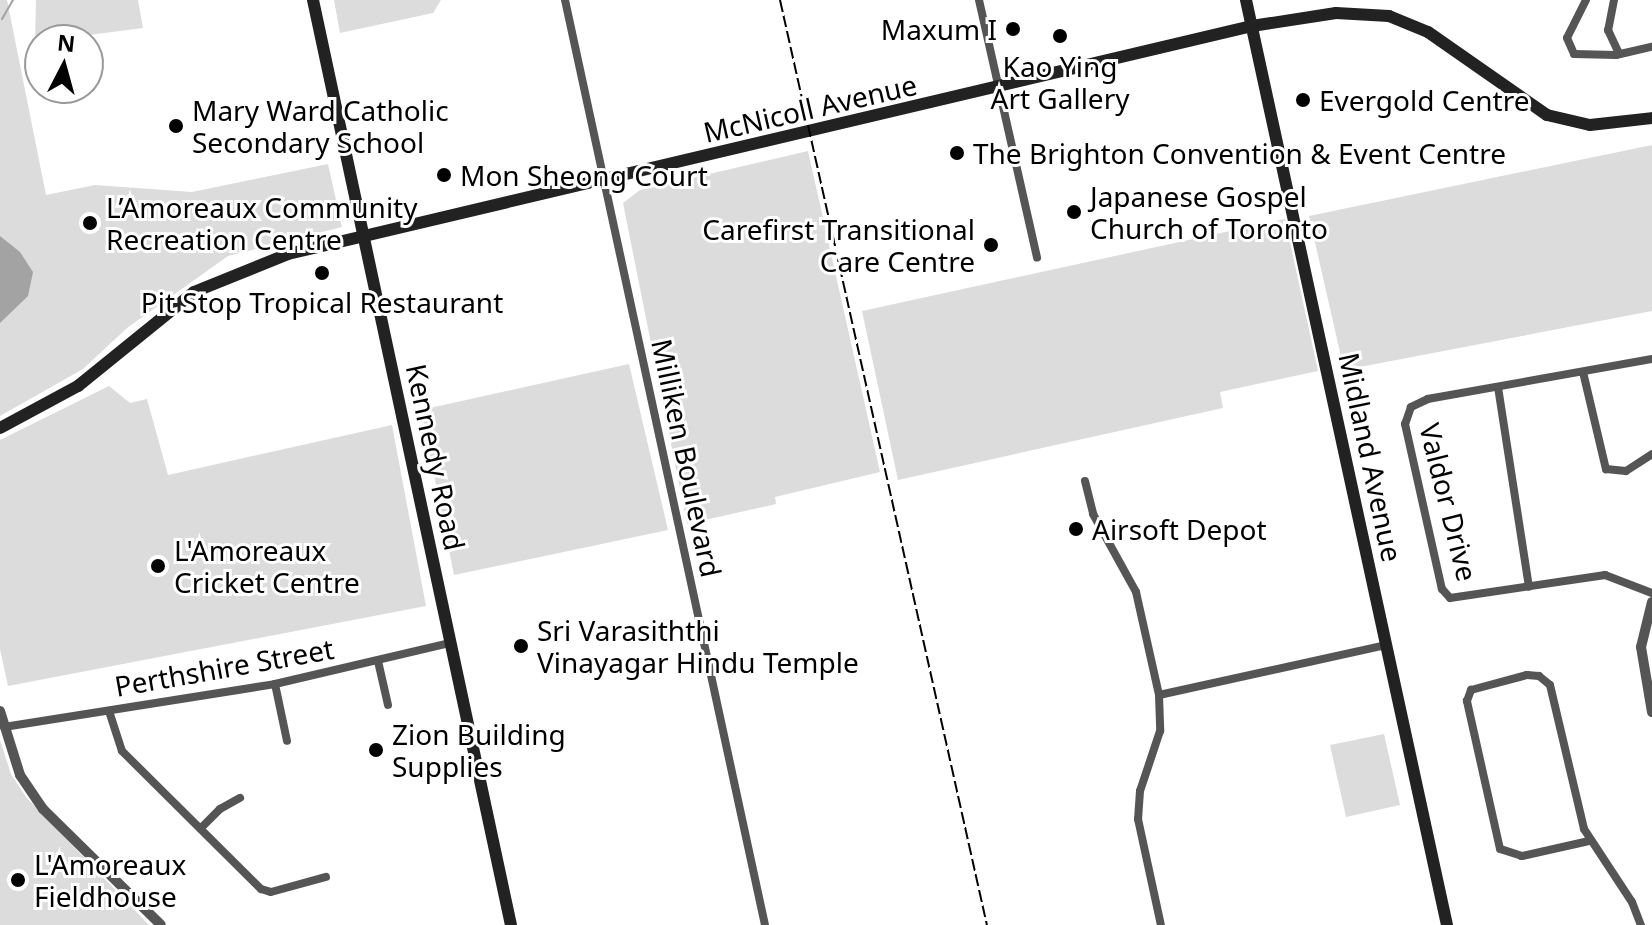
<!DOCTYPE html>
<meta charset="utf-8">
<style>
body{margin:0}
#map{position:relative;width:1652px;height:925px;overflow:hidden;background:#fff;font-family:"Noto Sans",sans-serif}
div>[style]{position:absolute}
.green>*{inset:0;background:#dcdcdc}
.water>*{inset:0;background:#a3a3a3}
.stream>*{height:2px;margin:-1px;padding:0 1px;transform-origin:1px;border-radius:1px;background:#a3a3a3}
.minor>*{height:8px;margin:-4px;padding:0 4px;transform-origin:4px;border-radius:4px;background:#555}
.tertiary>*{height:10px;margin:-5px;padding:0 5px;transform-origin:5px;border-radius:5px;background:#555}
.secondary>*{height:12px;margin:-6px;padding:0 6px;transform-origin:6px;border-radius:6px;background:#222}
.rail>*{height:2px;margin-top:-1px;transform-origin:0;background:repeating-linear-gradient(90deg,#000 0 12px,transparent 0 16px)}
.dots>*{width:22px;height:22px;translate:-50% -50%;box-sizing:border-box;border:4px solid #fff;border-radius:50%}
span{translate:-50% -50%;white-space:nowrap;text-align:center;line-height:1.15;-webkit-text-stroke:6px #fff;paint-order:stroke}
.poi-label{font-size:28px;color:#000}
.right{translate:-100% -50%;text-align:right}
.left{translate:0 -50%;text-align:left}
.street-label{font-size:28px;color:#000}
.north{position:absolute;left:24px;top:24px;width:80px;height:80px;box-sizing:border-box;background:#fff;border:2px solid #999;border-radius:50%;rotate:6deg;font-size:22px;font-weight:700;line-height:32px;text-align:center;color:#000}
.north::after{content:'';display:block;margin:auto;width:28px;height:36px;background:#000;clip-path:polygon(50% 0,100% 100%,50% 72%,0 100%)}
</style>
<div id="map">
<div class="green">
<i style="clip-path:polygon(0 0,7px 0,46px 195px,95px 185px,192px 192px,328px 164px,342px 227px,228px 256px,127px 328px,83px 369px,0 416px)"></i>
<i style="clip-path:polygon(36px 0,138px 0,143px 28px,35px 42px)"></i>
<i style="clip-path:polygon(334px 0,441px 0,433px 13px,340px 33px)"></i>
<i style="clip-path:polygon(1652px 145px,1652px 311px,1344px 370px,1309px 216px)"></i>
<i style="clip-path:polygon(808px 151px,880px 472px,775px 497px,776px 504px,687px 524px,623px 203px,640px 190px)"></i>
<i style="clip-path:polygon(1285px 219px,1318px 371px,1220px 392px,1223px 408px,898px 480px,862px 311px)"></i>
<i style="clip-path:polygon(629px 364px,668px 530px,454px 575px,421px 410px)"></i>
<i style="clip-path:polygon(109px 386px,130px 403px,147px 399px,168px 475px,392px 425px,426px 606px,8px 686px,0 649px,0 440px)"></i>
<i style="clip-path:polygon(1384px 734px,1400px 805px,1346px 817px,1330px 745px)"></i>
<i style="clip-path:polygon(0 740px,11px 774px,26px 797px,149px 925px,0 925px)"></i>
</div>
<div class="water">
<i style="clip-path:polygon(0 236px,20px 252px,33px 272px,28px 296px,0 323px)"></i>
</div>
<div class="stream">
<i style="left:2px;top:19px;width:22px;rotate:-60deg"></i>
</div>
<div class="minor">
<i style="left:565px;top:0;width:946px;rotate:77.8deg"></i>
<i style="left:979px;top:0;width:264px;rotate:77.3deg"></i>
<i style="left:1586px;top:0;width:42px;rotate:116.6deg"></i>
<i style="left:1567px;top:38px;width:17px;rotate:66deg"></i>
<i style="left:1574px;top:54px;width:42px;rotate:1.4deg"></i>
<i style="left:1616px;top:55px;width:37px;rotate:-13deg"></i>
<i style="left:1614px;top:0;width:31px;rotate:101deg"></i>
<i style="left:1608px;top:30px;width:26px;rotate:65deg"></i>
<i style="left:1652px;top:359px;width:228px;rotate:169.9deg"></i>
<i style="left:1428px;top:399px;width:19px;rotate:155deg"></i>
<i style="left:1411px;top:407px;width:18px;rotate:109deg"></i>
<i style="left:1405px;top:424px;width:169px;rotate:77.4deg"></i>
<i style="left:1442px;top:589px;width:12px;rotate:48deg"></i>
<i style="left:1450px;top:598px;width:157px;rotate:-8.4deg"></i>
<i style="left:1605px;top:575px;width:50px;rotate:21deg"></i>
<i style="left:1583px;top:372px;width:100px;rotate:76.7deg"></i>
<i style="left:1606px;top:469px;width:20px;rotate:6deg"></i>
<i style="left:1626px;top:471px;width:31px;rotate:-33deg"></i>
<i style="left:1498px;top:387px;width:202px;rotate:81.2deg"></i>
<i style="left:1085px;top:481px;width:34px;rotate:76deg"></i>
<i style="left:1093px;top:514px;width:89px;rotate:61.1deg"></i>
<i style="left:1136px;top:592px;width:106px;rotate:77.4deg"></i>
<i style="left:1159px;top:695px;width:36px;rotate:88deg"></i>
<i style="left:1160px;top:731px;width:63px;rotate:108.4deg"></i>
<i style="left:1140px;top:791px;width:28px;rotate:94deg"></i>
<i style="left:1138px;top:819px;width:108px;rotate:77.8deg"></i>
<i style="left:378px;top:661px;width:45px;rotate:77.2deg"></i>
<i style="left:275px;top:684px;width:58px;rotate:78.1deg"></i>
<i style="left:1159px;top:695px;width:232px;rotate:-12.4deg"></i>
<i style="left:109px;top:711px;width:42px;rotate:72deg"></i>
<i style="left:122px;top:751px;width:196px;rotate:44.8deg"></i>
<i style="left:261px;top:889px;width:10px;rotate:17deg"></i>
<i style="left:271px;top:892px;width:57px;rotate:-15.3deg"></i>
<i style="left:4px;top:727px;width:274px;rotate:-9deg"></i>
<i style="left:275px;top:684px;width:180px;rotate:-13.2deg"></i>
<i style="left:201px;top:828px;width:27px;rotate:-45deg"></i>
<i style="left:220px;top:809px;width:23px;rotate:-29deg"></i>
<i style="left:1589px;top:841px;width:69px;rotate:167.4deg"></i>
<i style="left:1522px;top:856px;width:23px;rotate:-162deg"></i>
<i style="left:1500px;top:849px;width:152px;rotate:-102.6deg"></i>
<i style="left:1467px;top:701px;width:12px;rotate:-70deg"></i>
<i style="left:1471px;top:690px;width:58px;rotate:-15deg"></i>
<i style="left:1527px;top:675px;width:12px;rotate:5deg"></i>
<i style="left:1539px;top:676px;width:14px;rotate:39deg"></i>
<i style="left:1550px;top:685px;width:148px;rotate:76.7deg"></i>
<i style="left:1584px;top:829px;width:87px;rotate:56.7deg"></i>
<i style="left:1632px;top:902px;width:25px;rotate:69deg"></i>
</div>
<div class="tertiary">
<i style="left:1652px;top:602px;width:46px;rotate:103.7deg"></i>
<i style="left:1641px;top:647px;width:66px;rotate:80.4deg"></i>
<i style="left:0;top:711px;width:67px;rotate:72.6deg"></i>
<i style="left:20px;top:775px;width:41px;rotate:55.9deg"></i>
<i style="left:43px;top:809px;width:165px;rotate:44.5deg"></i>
</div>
<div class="secondary">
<i style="left:313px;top:0;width:946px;rotate:77.92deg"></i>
<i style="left:1246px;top:0;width:947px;rotate:77.74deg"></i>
<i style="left:0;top:428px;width:89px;rotate:-28.3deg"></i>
<i style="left:78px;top:386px;width:149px;rotate:-39deg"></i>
<i style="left:194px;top:292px;width:101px;rotate:-22deg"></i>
<i style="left:288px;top:254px;width:991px;rotate:-13.31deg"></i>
<i style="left:1252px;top:26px;width:85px;rotate:-8.8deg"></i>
<i style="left:1336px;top:13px;width:53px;rotate:3.2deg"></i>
<i style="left:1389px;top:16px;width:42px;rotate:22.3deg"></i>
<i style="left:1428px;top:32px;width:145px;rotate:34.9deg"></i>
<i style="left:1547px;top:115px;width:44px;rotate:13.1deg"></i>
<i style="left:1590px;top:125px;width:62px;rotate:-6.4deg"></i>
</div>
<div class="rail">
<i style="left:780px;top:0;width:948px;rotate:77.39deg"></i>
</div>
<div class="dots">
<i style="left:1013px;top:29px;background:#000"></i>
<i style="left:1060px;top:36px;background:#000"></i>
<i style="left:1303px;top:100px;background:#000"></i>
<i style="left:176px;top:126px;background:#000"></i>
<i style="left:957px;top:153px;background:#000"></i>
<i style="left:444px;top:175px;background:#000"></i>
<i style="left:1074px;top:212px;background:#000"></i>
<i style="left:90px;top:223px;background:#000"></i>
<i style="left:991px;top:245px;background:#000"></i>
<i style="left:322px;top:273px;background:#000"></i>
<i style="left:1076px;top:529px;background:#000"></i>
<i style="left:158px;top:566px;background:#000"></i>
<i style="left:521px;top:646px;background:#000"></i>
<i style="left:376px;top:750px;background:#000"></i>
<i style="left:18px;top:880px;background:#000"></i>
</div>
<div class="poi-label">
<span class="right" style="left:997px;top:29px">Maxum I</span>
<span style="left:1060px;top:82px">Kao Ying<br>Art Gallery</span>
<span class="left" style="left:1319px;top:100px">Evergold Centre</span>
<span class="left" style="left:192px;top:126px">Mary Ward Catholic<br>Secondary School</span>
<span class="left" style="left:973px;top:153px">The Brighton Convention &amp; Event Centre</span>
<span class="left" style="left:460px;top:175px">Mon Sheong Court</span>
<span class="left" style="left:1090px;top:212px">Japanese Gospel<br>Church of Toronto</span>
<span class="left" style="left:106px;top:223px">L’Amoreaux Community<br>Recreation Centre</span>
<span class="right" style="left:975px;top:245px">Carefirst Transitional<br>Care Centre</span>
<span style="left:322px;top:302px">Pit Stop Tropical Restaurant</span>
<span class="left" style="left:1092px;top:529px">Airsoft Depot</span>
<span class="left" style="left:174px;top:566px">L'Amoreaux<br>Cricket Centre</span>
<span class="left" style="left:537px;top:646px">Sri Varasiththi<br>Vinayagar Hindu Temple</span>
<span class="left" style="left:392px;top:750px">Zion Building<br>Supplies</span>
<span class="left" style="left:34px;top:880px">L'Amoreaux<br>Fieldhouse</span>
</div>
<div class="street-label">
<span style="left:810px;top:108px;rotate:-13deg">McNicoll Avenue</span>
<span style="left:436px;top:457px;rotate:78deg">Kennedy Road</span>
<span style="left:1371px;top:457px;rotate:78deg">Midland Avenue</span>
<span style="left:687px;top:458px;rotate:78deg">Milliken Boulevard</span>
<span style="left:1449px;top:502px;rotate:76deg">Valdor Drive</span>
<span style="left:224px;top:667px;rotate:-10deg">Perthshire Street</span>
</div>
<div class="north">N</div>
</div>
